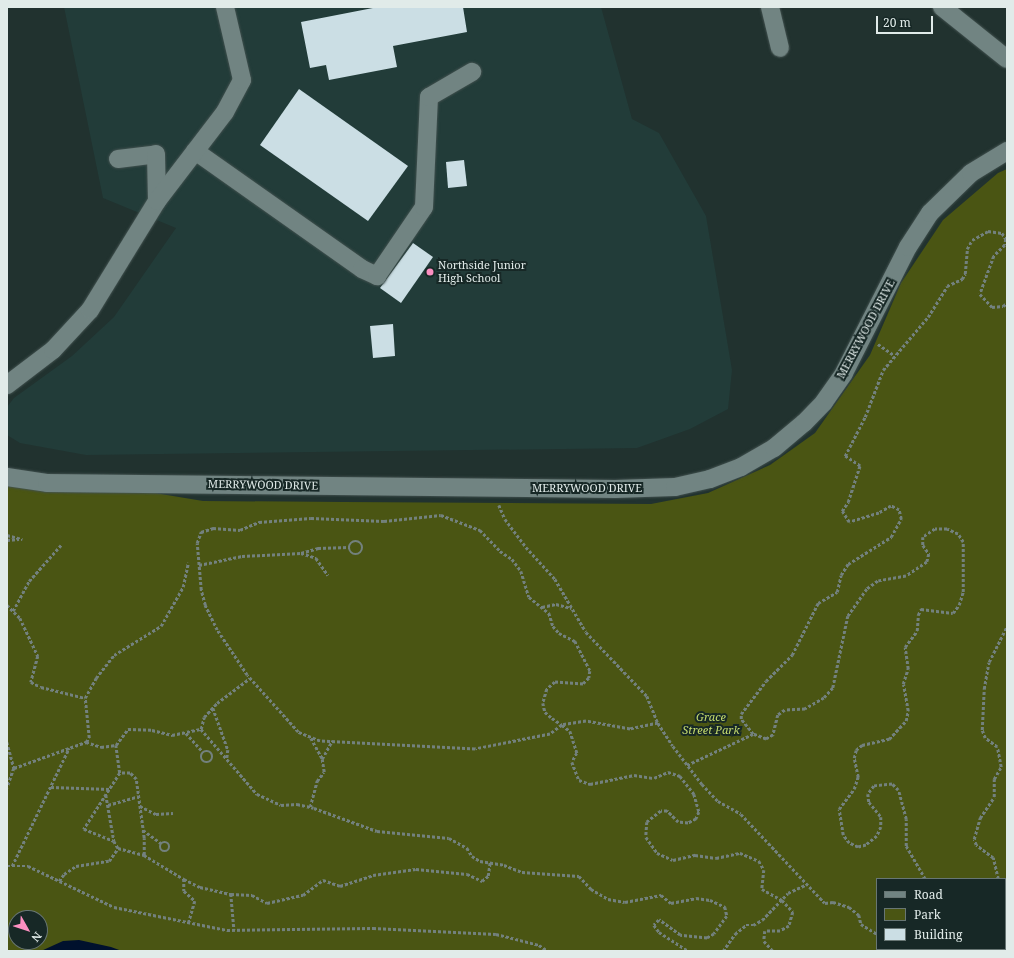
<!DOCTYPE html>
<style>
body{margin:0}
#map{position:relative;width:1014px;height:958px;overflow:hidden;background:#21322f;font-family:"Noto Serif",serif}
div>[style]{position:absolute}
.built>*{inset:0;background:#223c39}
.green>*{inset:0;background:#4a5513}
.water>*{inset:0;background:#00112d}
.building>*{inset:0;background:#cbdee4}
.path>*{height:2.5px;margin-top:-1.25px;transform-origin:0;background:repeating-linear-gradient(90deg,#73817e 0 3px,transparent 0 5px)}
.path>.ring{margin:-1.25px;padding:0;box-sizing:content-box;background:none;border:2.5px solid #73817e;border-radius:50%}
.roads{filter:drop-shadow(0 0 1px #41504e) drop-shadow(0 0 1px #41504e)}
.minor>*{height:18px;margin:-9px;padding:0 9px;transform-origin:9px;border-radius:9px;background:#718482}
.dots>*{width:11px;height:11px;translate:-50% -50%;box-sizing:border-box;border:2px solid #172826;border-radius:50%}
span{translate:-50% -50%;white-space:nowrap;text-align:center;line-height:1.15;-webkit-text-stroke:4px #172826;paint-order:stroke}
.poi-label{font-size:11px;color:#e1ebe9}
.left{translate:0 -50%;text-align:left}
.street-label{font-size:11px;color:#e1ebe9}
.park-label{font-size:11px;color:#c5db6e;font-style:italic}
.frame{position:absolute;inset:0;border:8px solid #e1ebe9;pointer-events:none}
.legend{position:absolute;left:876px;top:878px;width:130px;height:72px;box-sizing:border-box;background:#172826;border:1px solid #687674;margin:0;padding:5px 7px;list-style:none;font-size:12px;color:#e1ebe9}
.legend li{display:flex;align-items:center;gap:8px;height:20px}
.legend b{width:20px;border:1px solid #687674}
.north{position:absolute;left:8px;top:910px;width:40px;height:40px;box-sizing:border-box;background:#172826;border:1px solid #687674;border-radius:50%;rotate:129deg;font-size:11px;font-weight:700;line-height:16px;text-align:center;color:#e1ebe9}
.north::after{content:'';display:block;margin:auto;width:14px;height:18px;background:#fc8fc1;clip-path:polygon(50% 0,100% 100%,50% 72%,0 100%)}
.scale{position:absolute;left:876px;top:16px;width:57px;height:18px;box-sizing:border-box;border:2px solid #e1ebe9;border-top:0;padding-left:5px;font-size:12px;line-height:14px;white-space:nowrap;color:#e1ebe9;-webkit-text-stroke:3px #172826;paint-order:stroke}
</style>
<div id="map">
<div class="built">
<i style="clip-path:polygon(64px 7px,601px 7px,632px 119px,659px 133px,706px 216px,732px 370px,728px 409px,690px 429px,637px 448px,86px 455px,20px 443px,7px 435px,7px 407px,14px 398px,72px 356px,114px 317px,176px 228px,103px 198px)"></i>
</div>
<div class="green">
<i style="clip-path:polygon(evenodd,1007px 169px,1007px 951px,7px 951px,7px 486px,45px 490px,155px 493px,203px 501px,344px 502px,651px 504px,708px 493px,770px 465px,815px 433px,870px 355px,901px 283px,943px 220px,998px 173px,1007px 169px,877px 879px,1005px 879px,1005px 949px,877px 949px,877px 879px,1007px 169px,16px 918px,40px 918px,40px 942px,16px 942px,16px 918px)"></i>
</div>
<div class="water">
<i style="clip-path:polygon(79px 940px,111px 947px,122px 951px,41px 951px,63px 941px)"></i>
</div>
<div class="building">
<i style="clip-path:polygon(378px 7px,463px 7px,467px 32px,393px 46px,397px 67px,329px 80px,326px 65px,310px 68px,301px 22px)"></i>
<i style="clip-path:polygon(299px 89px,408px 166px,368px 221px,260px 145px)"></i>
<i style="clip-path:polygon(464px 160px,467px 186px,448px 188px,446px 162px)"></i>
<i style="clip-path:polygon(413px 243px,433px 257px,401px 303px,380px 288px)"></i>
<i style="clip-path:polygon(393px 324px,395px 356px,373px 358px,370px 326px)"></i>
</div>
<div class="path">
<i style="left:878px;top:344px;width:19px;rotate:35deg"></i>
<i style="left:499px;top:505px;width:15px;rotate:67deg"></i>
<i style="left:505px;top:519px;width:35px;rotate:53deg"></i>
<i style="left:526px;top:547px;width:43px;rotate:47.8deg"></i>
<i style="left:555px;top:579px;width:61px;rotate:59.7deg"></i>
<i style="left:586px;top:632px;width:88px;rotate:46.4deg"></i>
<i style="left:647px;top:696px;width:29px;rotate:68deg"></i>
<i style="left:658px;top:723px;width:27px;rotate:57deg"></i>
<i style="left:673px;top:746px;width:48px;rotate:52.7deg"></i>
<i style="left:702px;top:784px;width:23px;rotate:47deg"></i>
<i style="left:718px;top:801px;width:26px;rotate:29deg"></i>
<i style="left:741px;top:814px;width:122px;rotate:46.7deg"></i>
<i style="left:825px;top:903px;width:8px;rotate:-7deg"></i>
<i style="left:833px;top:902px;width:17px;rotate:17deg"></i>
<i style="left:849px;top:907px;width:13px;rotate:39deg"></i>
<i style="left:859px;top:915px;width:9px;rotate:77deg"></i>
<i style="left:861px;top:924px;width:19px;rotate:32deg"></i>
<i style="left:7px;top:535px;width:16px;rotate:15deg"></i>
<i style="left:7px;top:540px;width:12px;rotate:-5deg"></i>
<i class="ring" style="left:349px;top:541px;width:11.5px;height:11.5px"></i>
<i style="left:301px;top:553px;width:18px;rotate:-16deg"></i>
<i style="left:318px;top:548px;width:31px;rotate:-2deg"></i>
<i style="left:199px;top:565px;width:44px;rotate:-11.8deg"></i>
<i style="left:242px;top:556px;width:59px;rotate:-2.9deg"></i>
<i style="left:301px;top:553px;width:16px;rotate:18deg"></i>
<i style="left:316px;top:558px;width:21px;rotate:55deg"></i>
<i style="left:7px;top:605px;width:18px;rotate:45deg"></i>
<i style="left:20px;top:618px;width:42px;rotate:64.7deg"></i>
<i style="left:38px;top:656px;width:27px;rotate:105deg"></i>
<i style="left:31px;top:682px;width:11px;rotate:27deg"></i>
<i style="left:41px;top:687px;width:45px;rotate:14deg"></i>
<i style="left:542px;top:607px;width:14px;rotate:-12deg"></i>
<i style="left:556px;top:604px;width:16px;rotate:15deg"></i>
<i style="left:13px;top:611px;width:34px;rotate:-62deg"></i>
<i style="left:29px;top:581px;width:48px;rotate:-48.4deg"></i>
<i style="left:213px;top:708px;width:45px;rotate:70.3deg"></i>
<i style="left:228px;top:750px;width:8px;rotate:97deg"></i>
<i style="left:658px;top:723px;width:29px;rotate:168deg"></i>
<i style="left:630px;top:729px;width:45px;rotate:-169.7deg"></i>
<i style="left:586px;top:721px;width:24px;rotate:171deg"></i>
<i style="left:562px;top:725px;width:15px;rotate:143deg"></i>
<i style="left:550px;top:734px;width:76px;rotate:168.7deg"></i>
<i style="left:475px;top:749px;width:155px;rotate:-177deg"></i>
<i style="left:320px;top:741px;width:24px;rotate:-158deg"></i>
<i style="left:298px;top:732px;width:76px;rotate:-131.8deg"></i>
<i style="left:247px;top:675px;width:54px;rotate:-123.7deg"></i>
<i style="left:217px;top:630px;width:28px;rotate:-116deg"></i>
<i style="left:205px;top:605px;width:16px;rotate:-105deg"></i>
<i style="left:201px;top:590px;width:47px;rotate:-94.9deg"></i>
<i style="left:197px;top:543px;width:12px;rotate:-70deg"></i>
<i style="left:201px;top:532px;width:13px;rotate:-18deg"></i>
<i style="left:213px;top:528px;width:27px;rotate:4deg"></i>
<i style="left:240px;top:530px;width:21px;rotate:-23deg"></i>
<i style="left:259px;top:522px;width:52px;rotate:-4.4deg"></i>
<i style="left:311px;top:518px;width:73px;rotate:2.4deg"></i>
<i style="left:384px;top:521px;width:57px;rotate:-6deg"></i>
<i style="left:441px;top:515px;width:42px;rotate:21deg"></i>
<i style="left:480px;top:530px;width:29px;rotate:46deg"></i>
<i style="left:500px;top:551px;width:14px;rotate:34deg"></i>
<i style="left:512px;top:559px;width:15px;rotate:53deg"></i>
<i style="left:521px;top:571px;width:27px;rotate:73deg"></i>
<i style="left:529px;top:597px;width:26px;rotate:39deg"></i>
<i style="left:549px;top:613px;width:14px;rotate:73deg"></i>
<i style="left:553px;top:626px;width:9px;rotate:49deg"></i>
<i style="left:559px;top:633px;width:18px;rotate:27deg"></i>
<i style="left:575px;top:641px;width:34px;rotate:63deg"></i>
<i style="left:590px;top:671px;width:7px;rotate:98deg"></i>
<i style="left:589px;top:678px;width:8px;rotate:135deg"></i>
<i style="left:583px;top:684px;width:28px;rotate:-176deg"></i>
<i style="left:555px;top:682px;width:11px;rotate:139deg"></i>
<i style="left:547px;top:689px;width:15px;rotate:106deg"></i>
<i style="left:543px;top:703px;width:9px;rotate:77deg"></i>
<i style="left:545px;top:712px;width:9px;rotate:41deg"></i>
<i style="left:552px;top:718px;width:12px;rotate:35deg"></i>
<i style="left:562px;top:725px;width:10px;rotate:37deg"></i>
<i style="left:570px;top:731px;width:23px;rotate:72deg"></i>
<i style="left:577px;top:753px;width:10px;rotate:119deg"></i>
<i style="left:572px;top:762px;width:19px;rotate:69deg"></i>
<i style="left:579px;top:780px;width:12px;rotate:20deg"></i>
<i style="left:590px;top:784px;width:45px;rotate:-11.6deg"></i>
<i style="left:634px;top:775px;width:20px;rotate:9deg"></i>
<i style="left:654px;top:778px;width:15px;rotate:-23deg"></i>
<i style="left:668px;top:772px;width:13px;rotate:18deg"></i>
<i style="left:680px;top:776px;width:23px;rotate:52deg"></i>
<i style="left:694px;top:794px;width:19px;rotate:74deg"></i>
<i style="left:699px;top:812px;width:8px;rotate:113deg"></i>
<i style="left:696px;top:819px;width:9px;rotate:153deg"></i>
<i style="left:688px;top:823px;width:10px;rotate:-174deg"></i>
<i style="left:678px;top:822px;width:16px;rotate:-135deg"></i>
<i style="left:667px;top:811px;width:6px;rotate:180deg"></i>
<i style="left:661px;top:811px;width:18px;rotate:142deg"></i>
<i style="left:647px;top:822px;width:15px;rotate:94deg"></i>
<i style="left:646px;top:837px;width:19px;rotate:55deg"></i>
<i style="left:657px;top:853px;width:17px;rotate:24deg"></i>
<i style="left:673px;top:860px;width:23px;rotate:-13deg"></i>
<i style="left:695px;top:855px;width:21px;rotate:8deg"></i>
<i style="left:716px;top:858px;width:25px;rotate:-12deg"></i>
<i style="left:740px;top:853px;width:21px;rotate:23deg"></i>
<i style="left:759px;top:861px;width:10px;rotate:61deg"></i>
<i style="left:764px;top:870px;width:19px;rotate:96deg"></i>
<i style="left:762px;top:889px;width:23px;rotate:29deg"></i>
<i style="left:782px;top:900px;width:16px;rotate:47deg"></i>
<i style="left:793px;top:912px;width:15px;rotate:106deg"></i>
<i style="left:789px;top:926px;width:10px;rotate:151deg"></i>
<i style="left:780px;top:931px;width:15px;rotate:180deg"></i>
<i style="left:765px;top:931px;width:10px;rotate:96deg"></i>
<i style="left:764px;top:941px;width:13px;rotate:48deg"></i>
<i style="left:201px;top:729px;width:12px;rotate:-76deg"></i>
<i style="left:204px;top:717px;width:19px;rotate:-47deg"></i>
<i style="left:217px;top:703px;width:41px;rotate:-37.1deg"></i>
<i style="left:186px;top:733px;width:25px;rotate:48deg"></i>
<i style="left:311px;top:738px;width:23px;rotate:61deg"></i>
<i style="left:7px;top:742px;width:27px;rotate:75deg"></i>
<i style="left:14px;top:768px;width:21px;rotate:109deg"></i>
<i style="left:86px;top:742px;width:16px;rotate:18deg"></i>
<i style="left:101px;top:747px;width:15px;rotate:-8deg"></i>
<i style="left:116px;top:745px;width:28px;rotate:82deg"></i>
<i style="left:120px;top:773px;width:67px;rotate:122.7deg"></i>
<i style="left:84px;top:829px;width:32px;rotate:22deg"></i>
<i style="left:114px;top:841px;width:8px;rotate:60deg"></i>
<i style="left:118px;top:848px;width:27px;rotate:15deg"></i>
<i style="left:144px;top:855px;width:17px;rotate:-90deg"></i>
<i style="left:144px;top:838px;width:60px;rotate:-97.7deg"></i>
<i style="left:136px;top:779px;width:8px;rotate:-135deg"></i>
<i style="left:130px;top:773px;width:10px;rotate:180deg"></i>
<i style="left:116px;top:745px;width:20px;rotate:-53deg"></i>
<i style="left:128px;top:729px;width:24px;rotate:2deg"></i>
<i style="left:152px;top:730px;width:21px;rotate:14deg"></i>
<i style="left:172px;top:735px;width:30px;rotate:-12deg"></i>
<i style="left:201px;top:729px;width:86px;rotate:49.3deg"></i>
<i style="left:257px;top:794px;width:26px;rotate:25deg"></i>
<i style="left:281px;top:805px;width:16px;rotate:-4deg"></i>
<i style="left:297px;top:804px;width:17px;rotate:13deg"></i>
<i style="left:314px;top:808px;width:67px;rotate:20.1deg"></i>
<i style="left:377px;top:831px;width:72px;rotate:5.6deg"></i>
<i style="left:449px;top:838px;width:21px;rotate:29deg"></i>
<i style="left:467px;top:848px;width:9px;rotate:58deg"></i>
<i style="left:472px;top:856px;width:9px;rotate:32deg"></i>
<i style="left:480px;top:861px;width:24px;rotate:9deg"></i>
<i style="left:504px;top:865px;width:19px;rotate:21deg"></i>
<i style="left:522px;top:872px;width:57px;rotate:4deg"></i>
<i style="left:579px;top:876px;width:18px;rotate:47deg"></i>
<i style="left:591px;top:889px;width:20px;rotate:30deg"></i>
<i style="left:608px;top:899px;width:17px;rotate:10deg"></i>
<i style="left:625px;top:902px;width:37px;rotate:-11deg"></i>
<i style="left:661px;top:895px;width:13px;rotate:39deg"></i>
<i style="left:671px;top:903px;width:25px;rotate:-11deg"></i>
<i style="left:696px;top:898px;width:14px;rotate:8deg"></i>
<i style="left:710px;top:900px;width:17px;rotate:25deg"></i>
<i style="left:725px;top:907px;width:9px;rotate:77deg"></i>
<i style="left:727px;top:916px;width:22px;rotate:126deg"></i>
<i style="left:714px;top:934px;width:8px;rotate:150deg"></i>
<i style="left:707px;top:938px;width:27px;rotate:-174deg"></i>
<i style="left:680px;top:935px;width:26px;rotate:-144deg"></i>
<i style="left:659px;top:920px;width:7px;rotate:135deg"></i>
<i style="left:654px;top:925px;width:9px;rotate:54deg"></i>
<i style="left:659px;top:932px;width:35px;rotate:33deg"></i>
<i class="ring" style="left:201.5px;top:751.5px;width:8.5px;height:8.5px"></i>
<i style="left:687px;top:765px;width:73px;rotate:-25.2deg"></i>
<i style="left:14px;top:768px;width:77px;rotate:-19.9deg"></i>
<i style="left:86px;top:742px;width:5px;rotate:-53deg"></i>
<i style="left:89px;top:738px;width:40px;rotate:-95.7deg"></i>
<i style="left:85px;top:698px;width:23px;rotate:-61deg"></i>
<i style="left:96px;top:678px;width:29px;rotate:-52deg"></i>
<i style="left:114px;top:655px;width:55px;rotate:-31.7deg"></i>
<i style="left:161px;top:626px;width:45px;rotate:-60.6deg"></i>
<i style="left:183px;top:587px;width:25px;rotate:-78deg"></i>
<i style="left:51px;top:787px;width:59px;rotate:1.9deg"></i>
<i style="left:106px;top:795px;width:47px;rotate:80.1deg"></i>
<i style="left:108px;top:805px;width:32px;rotate:-16deg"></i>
<i style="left:140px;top:806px;width:18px;rotate:27deg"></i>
<i style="left:156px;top:814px;width:17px;rotate:-3deg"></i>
<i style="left:310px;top:807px;width:27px;rotate:-75deg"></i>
<i style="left:317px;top:781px;width:11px;rotate:-52deg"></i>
<i style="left:324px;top:772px;width:13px;rotate:-99deg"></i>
<i style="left:322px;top:759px;width:21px;rotate:-61deg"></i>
<i style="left:143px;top:830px;width:22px;rotate:36deg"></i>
<i class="ring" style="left:160px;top:842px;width:7.5px;height:7.5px"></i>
<i style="left:144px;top:855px;width:47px;rotate:31deg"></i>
<i style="left:184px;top:879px;width:12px;rotate:90deg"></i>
<i style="left:184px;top:891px;width:15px;rotate:42deg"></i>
<i style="left:195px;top:901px;width:22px;rotate:106deg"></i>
<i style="left:7px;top:866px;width:21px"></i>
<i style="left:28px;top:866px;width:95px;rotate:25.5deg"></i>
<i style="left:114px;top:907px;width:115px;rotate:11.5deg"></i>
<i style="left:227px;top:930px;width:146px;rotate:-0.8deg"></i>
<i style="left:373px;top:928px;width:123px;rotate:2.8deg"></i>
<i style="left:496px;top:934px;width:44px;rotate:14.3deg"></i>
<i style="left:539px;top:945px;width:11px;rotate:34deg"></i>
<i style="left:12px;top:866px;width:131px;rotate:-64.2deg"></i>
<i style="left:184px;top:879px;width:18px;rotate:27deg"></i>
<i style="left:200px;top:887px;width:32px;rotate:13deg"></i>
<i style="left:231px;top:894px;width:36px;rotate:85deg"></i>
<i style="left:925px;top:879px;width:38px;rotate:-120deg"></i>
<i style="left:906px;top:846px;width:27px;rotate:-90deg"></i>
<i style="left:906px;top:819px;width:30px;rotate:-105deg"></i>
<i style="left:898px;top:790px;width:8px;rotate:-135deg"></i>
<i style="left:892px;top:784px;width:18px;rotate:174deg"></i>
<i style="left:874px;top:786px;width:10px;rotate:127deg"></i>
<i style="left:868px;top:794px;width:8px;rotate:83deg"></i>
<i style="left:869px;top:802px;width:19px;rotate:51deg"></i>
<i style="left:881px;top:817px;width:10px;rotate:90deg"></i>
<i style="left:881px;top:827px;width:10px;rotate:114deg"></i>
<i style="left:877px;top:836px;width:14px;rotate:141deg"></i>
<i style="left:866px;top:845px;width:8px;rotate:166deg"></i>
<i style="left:858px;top:847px;width:10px;rotate:-156deg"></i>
<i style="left:849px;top:843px;width:10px;rotate:-127deg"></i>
<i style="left:843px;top:835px;width:26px;rotate:-99deg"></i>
<i style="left:839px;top:809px;width:25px;rotate:-53deg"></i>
<i style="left:854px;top:789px;width:13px;rotate:-72deg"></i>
<i style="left:858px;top:777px;width:19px;rotate:-102deg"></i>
<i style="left:854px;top:758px;width:8px;rotate:-76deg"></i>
<i style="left:856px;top:750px;width:8px;rotate:-40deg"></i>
<i style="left:862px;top:745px;width:28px;rotate:-13deg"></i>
<i style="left:889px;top:739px;width:25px;rotate:-47deg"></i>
<i style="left:906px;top:721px;width:10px;rotate:-79deg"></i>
<i style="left:908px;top:711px;width:27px;rotate:-100deg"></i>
<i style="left:903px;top:684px;width:16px;rotate:-72deg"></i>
<i style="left:908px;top:669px;width:22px;rotate:-98deg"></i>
<i style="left:905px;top:647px;width:20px;rotate:-53deg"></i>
<i style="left:917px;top:631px;width:16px;rotate:-86deg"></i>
<i style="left:918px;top:615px;width:7px;rotate:-63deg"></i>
<i style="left:921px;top:609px;width:32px;rotate:7deg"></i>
<i style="left:953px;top:613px;width:10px;rotate:-53deg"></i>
<i style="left:959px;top:605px;width:14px;rotate:-73deg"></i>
<i style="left:963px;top:592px;width:50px;rotate:-90deg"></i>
<i style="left:963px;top:542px;width:9px;rotate:-122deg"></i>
<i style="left:958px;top:534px;width:12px;rotate:-156deg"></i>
<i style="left:947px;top:529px;width:12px;rotate:180deg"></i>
<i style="left:935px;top:529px;width:14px;rotate:146deg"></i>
<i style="left:923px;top:537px;width:8px;rotate:90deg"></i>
<i style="left:923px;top:545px;width:11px;rotate:56deg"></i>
<i style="left:929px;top:554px;width:8px;rotate:104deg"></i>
<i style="left:927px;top:562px;width:25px;rotate:146deg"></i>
<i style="left:906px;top:576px;width:28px;rotate:170deg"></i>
<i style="left:878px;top:581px;width:14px;rotate:144deg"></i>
<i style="left:867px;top:589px;width:33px;rotate:125deg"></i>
<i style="left:848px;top:616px;width:74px;rotate:101.8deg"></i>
<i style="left:833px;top:688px;width:13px;rotate:132deg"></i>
<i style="left:824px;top:698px;width:22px;rotate:150deg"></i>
<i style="left:805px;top:709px;width:20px;rotate:177deg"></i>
<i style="left:785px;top:710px;width:9px;rotate:144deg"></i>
<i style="left:778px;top:715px;width:21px;rotate:104deg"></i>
<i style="left:773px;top:735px;width:8px;rotate:150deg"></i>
<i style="left:766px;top:739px;width:14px;rotate:-159deg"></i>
<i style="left:753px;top:734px;width:19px;rotate:-129deg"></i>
<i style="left:741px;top:719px;width:5px;rotate:-90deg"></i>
<i style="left:741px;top:714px;width:41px;rotate:-52.9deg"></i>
<i style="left:766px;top:681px;width:37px;rotate:-45deg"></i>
<i style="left:792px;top:655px;width:58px;rotate:-63.4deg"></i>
<i style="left:818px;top:603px;width:22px;rotate:-30deg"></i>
<i style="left:837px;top:592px;width:17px;rotate:-77deg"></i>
<i style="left:841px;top:575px;width:13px;rotate:-58deg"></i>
<i style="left:848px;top:564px;width:51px;rotate:-32.1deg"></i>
<i style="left:891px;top:537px;width:21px;rotate:-61deg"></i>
<i style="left:901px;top:519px;width:9px;rotate:-103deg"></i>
<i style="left:899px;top:510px;width:9px;rotate:-153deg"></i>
<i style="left:891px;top:506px;width:14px;rotate:150deg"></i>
<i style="left:879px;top:513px;width:31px;rotate:163deg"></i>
<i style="left:849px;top:522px;width:13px;rotate:-122deg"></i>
<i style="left:842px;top:511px;width:11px;rotate:-56deg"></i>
<i style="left:848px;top:502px;width:38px;rotate:-72deg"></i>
<i style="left:860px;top:466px;width:18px;rotate:-146deg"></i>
<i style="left:845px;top:456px;width:44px;rotate:-62.9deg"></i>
<i style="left:865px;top:417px;width:50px;rotate:-69deg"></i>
<i style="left:883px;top:370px;width:70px;rotate:-49.7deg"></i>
<i style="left:928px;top:317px;width:36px;rotate:-58deg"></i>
<i style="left:947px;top:286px;width:17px;rotate:-25deg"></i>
<i style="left:962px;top:279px;width:6px;rotate:-59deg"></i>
<i style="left:965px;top:274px;width:25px;rotate:-85deg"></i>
<i style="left:967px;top:249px;width:10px;rotate:-61deg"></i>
<i style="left:972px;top:240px;width:18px;rotate:-29deg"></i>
<i style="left:988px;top:231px;width:14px;rotate:8deg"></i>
<i style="left:1002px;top:233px;width:7px;rotate:56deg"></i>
<i style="left:1006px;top:239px;width:6px;rotate:99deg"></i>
<i style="left:1005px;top:245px;width:16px;rotate:135deg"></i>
<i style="left:994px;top:256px;width:40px;rotate:110.2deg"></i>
<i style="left:980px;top:294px;width:18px;rotate:47deg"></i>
<i style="left:992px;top:307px;width:11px;rotate:-5deg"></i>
<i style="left:1003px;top:306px;width:5px;rotate:-37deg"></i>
<i style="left:998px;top:879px;width:22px;rotate:-103deg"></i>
<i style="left:993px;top:858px;width:21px;rotate:-143deg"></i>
<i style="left:976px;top:845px;width:6px;rotate:-108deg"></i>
<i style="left:974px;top:839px;width:22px;rotate:-74deg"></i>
<i style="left:980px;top:818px;width:25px;rotate:-56deg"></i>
<i style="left:994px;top:797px;width:18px;rotate:-90deg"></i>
<i style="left:994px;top:779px;width:14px;rotate:-60deg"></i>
<i style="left:1001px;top:767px;width:20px;rotate:-101deg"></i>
<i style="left:997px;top:747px;width:15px;rotate:-143deg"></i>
<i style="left:985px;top:738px;width:9px;rotate:-111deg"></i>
<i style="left:982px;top:730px;width:41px;rotate:-87.2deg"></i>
<i style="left:984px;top:689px;width:27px;rotate:-80deg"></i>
<i style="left:989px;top:662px;width:40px;rotate:-63.4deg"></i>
<i style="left:59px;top:881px;width:9px;rotate:-54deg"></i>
<i style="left:64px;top:874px;width:14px;rotate:-34deg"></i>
<i style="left:76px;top:866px;width:33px;rotate:-9deg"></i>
<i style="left:109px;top:861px;width:16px;rotate:-55deg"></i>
<i style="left:1005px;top:891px;width:4px;rotate:56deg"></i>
<i style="left:231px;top:894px;width:21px;rotate:3deg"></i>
<i style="left:252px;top:895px;width:17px;rotate:28deg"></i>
<i style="left:267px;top:903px;width:37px;rotate:-13deg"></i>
<i style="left:303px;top:895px;width:25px;rotate:-37deg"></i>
<i style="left:323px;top:880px;width:18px;rotate:19deg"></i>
<i style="left:340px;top:886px;width:35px;rotate:-18deg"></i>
<i style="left:373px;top:875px;width:43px;rotate:-7.9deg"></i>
<i style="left:416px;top:869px;width:51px;rotate:5.6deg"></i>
<i style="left:467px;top:874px;width:17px;rotate:25deg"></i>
<i style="left:482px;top:881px;width:8px;rotate:-40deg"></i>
<i style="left:488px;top:876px;width:14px;rotate:-82deg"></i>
<i style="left:897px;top:949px;width:3px;rotate:45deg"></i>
<i style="left:723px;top:951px;width:21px;rotate:-55deg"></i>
<i style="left:735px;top:934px;width:14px;rotate:-39deg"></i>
<i style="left:746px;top:925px;width:7px"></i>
<i style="left:753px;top:925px;width:10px;rotate:-29deg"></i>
<i style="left:762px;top:920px;width:37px;rotate:-46deg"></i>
<i style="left:788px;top:893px;width:21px;rotate:-25deg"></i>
<i style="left:903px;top:951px;width:6px;rotate:-18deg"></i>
</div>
<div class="roads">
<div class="minor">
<i style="left:770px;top:7px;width:42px;rotate:76.3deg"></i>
<i style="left:942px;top:7px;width:83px;rotate:38.7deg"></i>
<i style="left:195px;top:151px;width:204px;rotate:35.2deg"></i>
<i style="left:362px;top:269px;width:17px;rotate:25deg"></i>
<i style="left:377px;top:276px;width:83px;rotate:-55.7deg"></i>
<i style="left:424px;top:207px;width:110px;rotate:-87.4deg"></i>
<i style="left:429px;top:97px;width:50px;rotate:-30.2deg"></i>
<i style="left:118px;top:159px;width:38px;rotate:-7deg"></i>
<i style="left:156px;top:154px;width:47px;rotate:88.8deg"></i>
<i style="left:7px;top:385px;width:58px;rotate:-37.3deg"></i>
<i style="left:53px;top:350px;width:54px;rotate:-47.2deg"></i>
<i style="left:90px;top:310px;width:128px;rotate:-58.4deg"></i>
<i style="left:157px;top:201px;width:112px;rotate:-52.6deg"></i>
<i style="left:225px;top:112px;width:36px;rotate:-62deg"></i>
<i style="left:242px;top:80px;width:75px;rotate:-103.1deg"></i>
<i style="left:7px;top:477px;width:40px;rotate:8.5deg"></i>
<i style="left:47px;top:483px;width:568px;rotate:0.61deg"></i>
<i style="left:615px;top:489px;width:60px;rotate:-1.9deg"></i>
<i style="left:675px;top:487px;width:36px;rotate:-13deg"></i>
<i style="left:710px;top:479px;width:33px;rotate:-21deg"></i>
<i style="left:741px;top:467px;width:38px;rotate:-30deg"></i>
<i style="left:774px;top:448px;width:39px;rotate:-40deg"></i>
<i style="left:804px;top:423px;width:29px;rotate:-46deg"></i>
<i style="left:824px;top:402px;width:35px;rotate:-55deg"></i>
<i style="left:844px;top:373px;width:141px;rotate:-63.1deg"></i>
<i style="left:908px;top:247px;width:40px;rotate:-57.1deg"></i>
<i style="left:930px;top:213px;width:57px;rotate:-44.3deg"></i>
<i style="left:971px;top:173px;width:42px;rotate:-31.4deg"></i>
</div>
</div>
<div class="dots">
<i style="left:430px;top:272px;background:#fc8fc1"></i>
</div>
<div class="poi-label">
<span class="left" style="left:438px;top:272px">Northside Junior<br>High School</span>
</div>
<div class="street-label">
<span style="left:866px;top:329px;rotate:-62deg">MERRYWOOD DRIVE</span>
<span style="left:263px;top:485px;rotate:1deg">MERRYWOOD DRIVE</span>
<span style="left:587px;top:488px">MERRYWOOD DRIVE</span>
</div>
<div class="park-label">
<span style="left:711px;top:724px">Grace<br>Street Park</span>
</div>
<div class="frame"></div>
<ul class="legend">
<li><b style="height:5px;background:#718482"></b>Road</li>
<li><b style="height:11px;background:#4a5513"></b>Park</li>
<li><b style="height:11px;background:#cbdee4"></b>Building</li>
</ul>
<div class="north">N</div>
<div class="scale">20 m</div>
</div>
